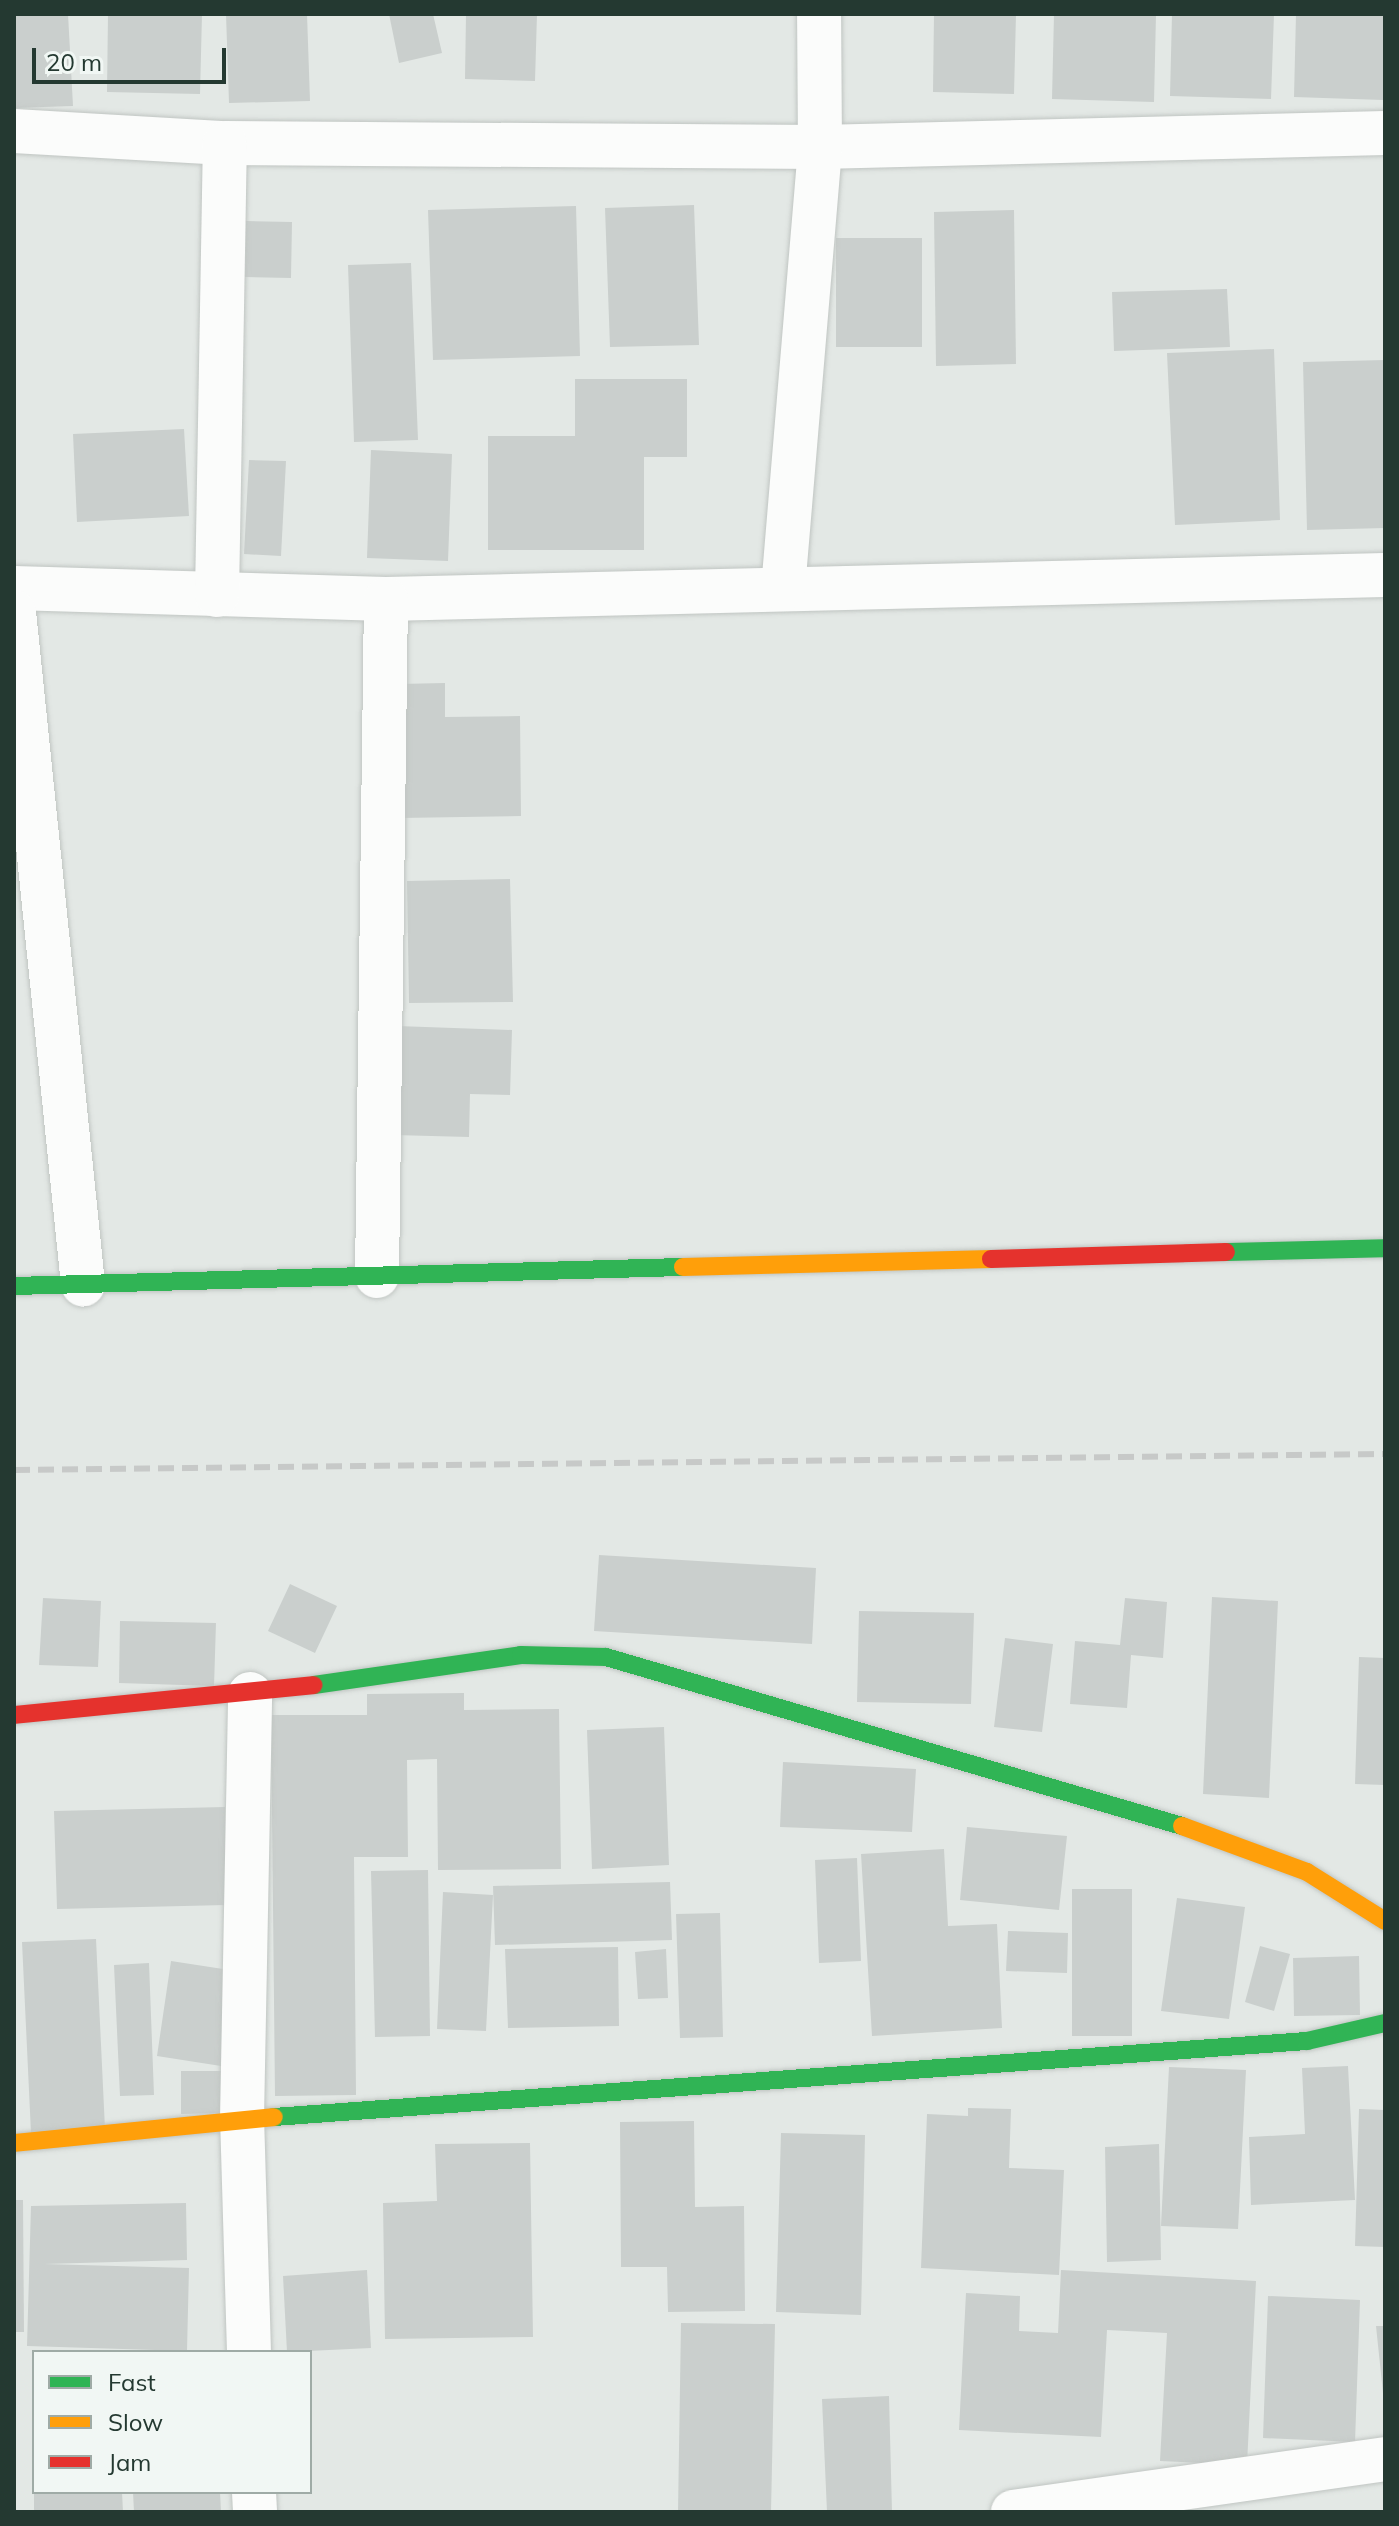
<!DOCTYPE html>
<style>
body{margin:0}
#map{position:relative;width:1399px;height:2526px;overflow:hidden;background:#e3e8e5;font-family:Mulish,sans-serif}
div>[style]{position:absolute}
.building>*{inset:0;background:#cacfcd}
.roads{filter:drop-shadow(0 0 2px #c0c5c2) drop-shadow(0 0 2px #c0c5c2)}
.street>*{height:44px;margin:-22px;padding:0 22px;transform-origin:22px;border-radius:22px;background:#fbfcfb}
.fast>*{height:18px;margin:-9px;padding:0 9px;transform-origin:9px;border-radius:9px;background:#30b455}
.slow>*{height:18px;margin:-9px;padding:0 9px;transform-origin:9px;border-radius:9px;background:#ff9f0a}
.jam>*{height:18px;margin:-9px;padding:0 9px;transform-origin:9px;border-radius:9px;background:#e5322d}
.rail>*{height:6px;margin-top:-3px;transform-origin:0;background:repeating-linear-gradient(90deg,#c7c9c8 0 16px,transparent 0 24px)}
span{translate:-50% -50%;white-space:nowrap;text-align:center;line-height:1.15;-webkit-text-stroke:7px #f1f7f4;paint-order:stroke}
.frame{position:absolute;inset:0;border:16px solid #243931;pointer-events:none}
.legend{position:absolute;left:32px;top:2350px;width:280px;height:144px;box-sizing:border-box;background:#f1f7f4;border:2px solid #9faba6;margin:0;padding:10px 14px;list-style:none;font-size:24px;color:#243931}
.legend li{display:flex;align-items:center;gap:16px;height:40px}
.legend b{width:40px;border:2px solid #9faba6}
.scale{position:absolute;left:32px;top:48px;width:194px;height:36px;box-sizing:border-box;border:4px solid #243931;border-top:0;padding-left:10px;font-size:24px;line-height:28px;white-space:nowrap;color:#243931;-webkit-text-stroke:6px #f1f7f4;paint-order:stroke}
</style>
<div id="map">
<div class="building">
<i style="clip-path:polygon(14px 14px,68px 14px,73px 106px,14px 108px)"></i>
<i style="clip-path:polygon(108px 14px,202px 14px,200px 94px,107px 92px)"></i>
<i style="clip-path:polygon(226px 14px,307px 14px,310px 101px,229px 103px)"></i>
<i style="clip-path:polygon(389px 14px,433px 14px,442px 53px,399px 63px)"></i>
<i style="clip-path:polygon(466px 14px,537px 14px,535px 81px,465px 79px)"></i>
<i style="clip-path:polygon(934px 14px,1016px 14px,1014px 94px,933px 92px)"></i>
<i style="clip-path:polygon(1054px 14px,1156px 14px,1154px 102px,1052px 99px)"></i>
<i style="clip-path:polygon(1172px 14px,1274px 14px,1271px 99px,1170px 96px)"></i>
<i style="clip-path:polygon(1296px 14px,1385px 14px,1383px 100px,1294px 97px)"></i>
<i style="clip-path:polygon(694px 205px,699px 345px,610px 347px,605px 208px)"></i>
<i style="clip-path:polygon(576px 206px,580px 356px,433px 360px,428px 210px)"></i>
<i style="clip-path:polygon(1014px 210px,1016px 364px,936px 366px,934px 212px)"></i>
<i style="clip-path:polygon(246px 221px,292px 222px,291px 278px,245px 277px)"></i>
<i style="clip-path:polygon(836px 238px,922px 238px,922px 347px,836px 347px)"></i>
<i style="clip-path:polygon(411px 263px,418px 440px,354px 442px,348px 265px)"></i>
<i style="clip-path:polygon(1227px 289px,1230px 347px,1114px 351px,1112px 292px)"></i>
<i style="clip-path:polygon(1274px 349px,1280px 520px,1175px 525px,1167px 353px)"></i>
<i style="clip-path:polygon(1385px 360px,1385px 528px,1307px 530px,1303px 362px)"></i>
<i style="clip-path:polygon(575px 379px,687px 379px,687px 457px,644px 457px,644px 550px,488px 550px,488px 436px,575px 436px)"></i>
<i style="clip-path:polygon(184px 429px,189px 516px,77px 522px,73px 434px)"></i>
<i style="clip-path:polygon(371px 450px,452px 454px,448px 561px,367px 558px)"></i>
<i style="clip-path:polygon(249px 460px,286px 461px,281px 556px,244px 554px)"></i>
<i style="clip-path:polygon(445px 683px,445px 717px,520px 716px,521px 816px,400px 818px,399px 684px)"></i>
<i style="clip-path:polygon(510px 879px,513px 1002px,409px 1003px,407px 881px)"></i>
<i style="clip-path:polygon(397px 1026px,512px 1030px,510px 1095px,470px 1094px,469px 1137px,394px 1135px)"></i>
<i style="clip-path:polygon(599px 1555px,816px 1568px,812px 1644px,594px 1631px)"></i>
<i style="clip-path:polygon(290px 1584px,337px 1606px,315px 1653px,268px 1631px)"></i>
<i style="clip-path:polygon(1212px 1597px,1278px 1601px,1269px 1798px,1203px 1794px)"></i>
<i style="clip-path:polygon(43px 1598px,101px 1601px,98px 1667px,39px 1665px)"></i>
<i style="clip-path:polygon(1125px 1598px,1167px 1602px,1163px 1658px,1131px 1655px,1127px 1708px,1070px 1704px,1075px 1641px,1120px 1645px)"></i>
<i style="clip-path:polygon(859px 1611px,974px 1613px,971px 1704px,857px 1702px)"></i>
<i style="clip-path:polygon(120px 1621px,216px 1623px,214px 1686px,119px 1683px)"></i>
<i style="clip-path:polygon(1005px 1638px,1053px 1644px,1042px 1732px,994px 1727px)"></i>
<i style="clip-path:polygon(1359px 1657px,1385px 1658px,1385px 1785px,1355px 1784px)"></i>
<i style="clip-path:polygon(464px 1693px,464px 1710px,559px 1709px,561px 1869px,438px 1870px,437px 1759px,407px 1760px,408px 1857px,354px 1857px,356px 2095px,275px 2096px,271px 1715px,367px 1715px,367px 1694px)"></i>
<i style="clip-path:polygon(664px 1727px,669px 1865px,592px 1869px,587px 1730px)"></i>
<i style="clip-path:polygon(783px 1762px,916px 1769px,912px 1832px,780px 1827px)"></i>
<i style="clip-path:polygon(225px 1807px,226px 1905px,57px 1909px,54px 1811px)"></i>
<i style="clip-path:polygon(967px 1827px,1067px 1836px,1059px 1910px,960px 1900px)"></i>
<i style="clip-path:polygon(944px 1849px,948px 1926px,997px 1924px,1002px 2028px,872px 2036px,861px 1854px)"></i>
<i style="clip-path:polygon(857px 1858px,861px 1961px,819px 1963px,815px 1860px)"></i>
<i style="clip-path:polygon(428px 1870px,430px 2036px,375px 2037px,371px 1871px)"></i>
<i style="clip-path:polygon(670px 1882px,672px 1940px,495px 1945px,493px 1886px)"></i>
<i style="clip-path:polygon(1072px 1889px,1132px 1889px,1132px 2036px,1072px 2036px)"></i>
<i style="clip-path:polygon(443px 1892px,493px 1895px,486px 2031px,437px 2029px)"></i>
<i style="clip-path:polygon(1177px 1898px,1245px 1907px,1229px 2019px,1161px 2011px)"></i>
<i style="clip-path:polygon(720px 1913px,723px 2037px,680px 2038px,676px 1914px)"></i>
<i style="clip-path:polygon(1008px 1931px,1068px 1933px,1067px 1973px,1006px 1971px)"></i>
<i style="clip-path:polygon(96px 1939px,105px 2129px,31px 2133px,22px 1942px)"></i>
<i style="clip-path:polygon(1260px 1946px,1290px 1954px,1274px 2011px,1245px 2002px)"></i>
<i style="clip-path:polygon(618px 1947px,619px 2026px,508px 2028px,505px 1949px)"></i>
<i style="clip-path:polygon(666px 1949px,668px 1998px,638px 1999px,635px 1952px)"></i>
<i style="clip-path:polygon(1359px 1956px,1360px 2015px,1294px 2016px,1293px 1958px)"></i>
<i style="clip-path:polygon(171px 1961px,236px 1971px,221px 2066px,157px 2056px)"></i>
<i style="clip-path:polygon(149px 1963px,154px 2095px,120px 2096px,114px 1965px)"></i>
<i style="clip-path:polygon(1348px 2066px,1355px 2200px,1251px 2205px,1249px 2137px,1305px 2134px,1302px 2068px)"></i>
<i style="clip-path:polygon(1169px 2067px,1246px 2070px,1238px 2229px,1161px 2226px)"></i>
<i style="clip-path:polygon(181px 2071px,223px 2071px,224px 2113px,181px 2114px)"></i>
<i style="clip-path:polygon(968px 2108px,1011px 2109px,1009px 2168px,1064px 2170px,1059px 2275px,921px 2268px,927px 2114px,968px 2116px)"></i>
<i style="clip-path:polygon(1359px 2109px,1385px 2110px,1385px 2247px,1355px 2246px)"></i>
<i style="clip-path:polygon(694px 2121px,695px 2207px,744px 2206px,745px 2311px,668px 2312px,667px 2267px,621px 2267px,620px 2122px)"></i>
<i style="clip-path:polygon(781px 2133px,865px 2135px,861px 2315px,776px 2312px)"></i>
<i style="clip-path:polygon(530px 2143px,533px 2337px,385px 2339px,383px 2203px,437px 2201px,435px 2144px)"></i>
<i style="clip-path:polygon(1159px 2144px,1161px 2260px,1107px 2262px,1105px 2147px)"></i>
<i style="clip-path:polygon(14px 2200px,23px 2200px,24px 2332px,14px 2332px)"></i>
<i style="clip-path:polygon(186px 2203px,187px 2260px,44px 2264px,189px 2268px,187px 2351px,27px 2346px,31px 2206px)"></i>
<i style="clip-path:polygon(367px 2270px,371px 2348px,287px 2352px,283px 2276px)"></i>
<i style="clip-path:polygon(1061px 2270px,1256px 2281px,1247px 2465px,1160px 2461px,1167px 2333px,1107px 2330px,1101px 2437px,959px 2430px,966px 2293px,1020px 2296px,1019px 2331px,1058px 2333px)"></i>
<i style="clip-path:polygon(1268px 2296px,1360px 2300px,1355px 2442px,1263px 2438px)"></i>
<i style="clip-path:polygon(681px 2323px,775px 2324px,771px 2512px,678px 2512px)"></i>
<i style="clip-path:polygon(1376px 2326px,1385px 2326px,1385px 2393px,1383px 2393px)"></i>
<i style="clip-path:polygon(889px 2396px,892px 2512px,827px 2512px,822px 2399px)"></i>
<i style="clip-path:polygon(34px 2492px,122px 2492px,123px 2512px,34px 2512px)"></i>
<i style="clip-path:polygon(133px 2492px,220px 2492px,221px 2512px,134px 2512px)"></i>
</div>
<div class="roads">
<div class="street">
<i style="left:14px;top:131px;width:211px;rotate:3.3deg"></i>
<i style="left:225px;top:143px;width:595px;rotate:0.39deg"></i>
<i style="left:820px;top:147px;width:565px;rotate:-1.42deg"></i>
<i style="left:14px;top:588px;width:372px;rotate:1.7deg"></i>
<i style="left:386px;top:599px;width:999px;rotate:-1.38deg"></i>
<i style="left:783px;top:589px;width:444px;rotate:-85.2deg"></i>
<i style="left:820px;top:147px;width:133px;rotate:-90.4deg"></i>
<i style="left:217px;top:595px;width:452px;rotate:-89deg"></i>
<i style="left:14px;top:612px;width:676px;rotate:84.14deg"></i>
<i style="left:377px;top:1276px;width:677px;rotate:-89.24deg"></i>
<i style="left:249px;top:2352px;width:233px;rotate:-91.7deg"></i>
<i style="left:242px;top:2119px;width:425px;rotate:-88.9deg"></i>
<i style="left:254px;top:2492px;width:20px;rotate:87deg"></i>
<i style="left:1013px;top:2512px;width:376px;rotate:-8.1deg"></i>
</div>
<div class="fast">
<i style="left:1226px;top:1252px;width:159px;rotate:-1.4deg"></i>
<i style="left:14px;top:1286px;width:669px;rotate:-1.63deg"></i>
<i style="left:314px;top:1685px;width:209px;rotate:-8.2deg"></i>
<i style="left:521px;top:1655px;width:85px;rotate:1.3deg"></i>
<i style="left:606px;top:1657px;width:600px;rotate:16.35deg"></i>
<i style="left:274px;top:2117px;width:1036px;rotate:-4.21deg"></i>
<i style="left:1307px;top:2041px;width:80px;rotate:-13deg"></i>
</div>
<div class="slow">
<i style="left:683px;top:1267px;width:308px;rotate:-1.5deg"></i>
<i style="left:1182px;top:1826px;width:133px;rotate:20.2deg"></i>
<i style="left:1307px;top:1872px;width:92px;rotate:32.1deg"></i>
<i style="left:14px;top:2143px;width:261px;rotate:-5.7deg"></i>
</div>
<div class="jam">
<i style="left:991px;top:1259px;width:235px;rotate:-1.7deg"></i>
<i style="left:14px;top:1715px;width:301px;rotate:-5.7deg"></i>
</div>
</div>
<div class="rail">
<i style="left:14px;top:1470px;width:1371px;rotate:-0.67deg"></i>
</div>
<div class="frame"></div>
<ul class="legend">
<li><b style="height:10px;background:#30b455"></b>Fast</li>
<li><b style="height:10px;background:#ff9f0a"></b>Slow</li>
<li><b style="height:10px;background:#e5322d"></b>Jam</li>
</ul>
<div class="scale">20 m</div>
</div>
